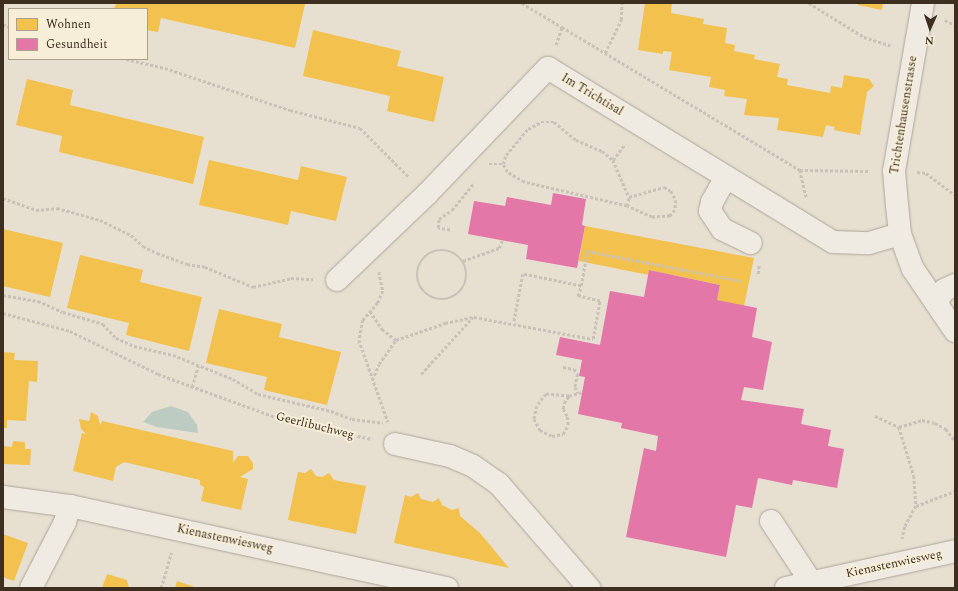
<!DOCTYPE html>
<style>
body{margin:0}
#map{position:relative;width:958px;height:591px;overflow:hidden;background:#e7e0d1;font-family:Spectral,serif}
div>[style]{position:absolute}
.water>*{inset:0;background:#bcccc2}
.homes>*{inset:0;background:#f2c14e}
.health>*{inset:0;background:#e377a8}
.path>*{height:2.5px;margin-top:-1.25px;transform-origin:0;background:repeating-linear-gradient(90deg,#c8c2b9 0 3px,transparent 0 5px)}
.path>.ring{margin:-1.25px;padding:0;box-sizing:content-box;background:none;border:2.5px solid #c8c2b9;border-radius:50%}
.roads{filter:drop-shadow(0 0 1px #ada599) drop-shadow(0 0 1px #ada599)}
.minor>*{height:22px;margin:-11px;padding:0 11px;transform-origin:11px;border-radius:11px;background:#efebe3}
span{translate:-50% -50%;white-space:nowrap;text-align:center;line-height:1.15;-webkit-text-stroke:4px #f7eed8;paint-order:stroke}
.street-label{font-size:12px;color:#3d2e20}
.frame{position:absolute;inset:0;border:4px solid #3d2e20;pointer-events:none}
.legend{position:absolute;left:8px;top:8px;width:140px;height:52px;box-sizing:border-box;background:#f7eed8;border:1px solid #ada18e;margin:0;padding:5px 7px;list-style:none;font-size:12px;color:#3d2e20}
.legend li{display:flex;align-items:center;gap:8px;height:20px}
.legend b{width:20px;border:1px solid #ada18e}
.north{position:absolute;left:910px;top:8px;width:40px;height:40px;-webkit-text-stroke:3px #f7eed8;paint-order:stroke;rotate:183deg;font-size:11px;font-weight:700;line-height:16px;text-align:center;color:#3d2e20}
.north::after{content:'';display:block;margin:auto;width:14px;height:18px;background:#3d2e20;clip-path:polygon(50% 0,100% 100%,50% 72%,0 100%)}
</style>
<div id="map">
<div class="water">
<i style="clip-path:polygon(171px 406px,188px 412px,197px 425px,198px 433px,157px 427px,143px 422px,152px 412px)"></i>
</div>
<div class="homes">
<i style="clip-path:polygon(116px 3px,300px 3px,305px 4px,295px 48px,161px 18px,158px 32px,147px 30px,147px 9px,114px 9px)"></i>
<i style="clip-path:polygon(645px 3px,672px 3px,671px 13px,704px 19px,703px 24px,727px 28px,725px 43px,735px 45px,734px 51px,755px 55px,754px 59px,780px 64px,777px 77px,788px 79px,787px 85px,830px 93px,831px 86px,842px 88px,844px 75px,869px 79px,874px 86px,867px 92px,860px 135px,834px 130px,835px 127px,826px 125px,823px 137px,777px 130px,779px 118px,744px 115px,747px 99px,724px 96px,725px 90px,709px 87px,711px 77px,669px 70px,672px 52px,663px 51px,663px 54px,638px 50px)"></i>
<i style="clip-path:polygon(858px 3px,883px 3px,882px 10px,858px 5px)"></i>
<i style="clip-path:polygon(313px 30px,401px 51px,397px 66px,444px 77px,434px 122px,387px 111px,390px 96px,303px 76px)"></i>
<i style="clip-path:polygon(27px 79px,73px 90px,70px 105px,204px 137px,193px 184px,59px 152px,62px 136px,16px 125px)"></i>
<i style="clip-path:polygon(209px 160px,298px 180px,301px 166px,347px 177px,336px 221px,291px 211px,288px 225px,199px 205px)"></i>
<i style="clip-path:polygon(585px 226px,754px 258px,744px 306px,717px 300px,720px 285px,649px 270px,649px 275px,579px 261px)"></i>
<i style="clip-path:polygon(3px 229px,63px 243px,50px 297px,3px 286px)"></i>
<i style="clip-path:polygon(80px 255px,143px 270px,140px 282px,202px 297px,189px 351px,126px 335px,129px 323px,67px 308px)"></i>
<i style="clip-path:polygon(219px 309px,282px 324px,279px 337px,341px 352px,327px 405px,264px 390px,267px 377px,206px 363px)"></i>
<i style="clip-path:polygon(3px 352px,15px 353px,14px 360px,38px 361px,37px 382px,29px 381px,26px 421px,7px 420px,7px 428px,3px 428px)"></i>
<i style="clip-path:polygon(91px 412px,98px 416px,100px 425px,102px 421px,233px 451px,233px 463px,238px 456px,248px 456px,253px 463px,253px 469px,240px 477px,248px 479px,241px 510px,201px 501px,204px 487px,200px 485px,200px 480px,124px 462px,116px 467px,113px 481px,73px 471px,82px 433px,86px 434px,81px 429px,79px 419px,89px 421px)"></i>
<i style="clip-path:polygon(13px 441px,25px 442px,25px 449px,31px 449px,30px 465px,3px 464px,3px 446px,12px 447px)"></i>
<i style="clip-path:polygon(311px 469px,316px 476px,322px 477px,329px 473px,334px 480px,366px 486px,356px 534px,288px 520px,298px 472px,305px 473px)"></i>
<i style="clip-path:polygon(418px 493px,421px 499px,433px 502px,439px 498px,442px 505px,452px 510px,459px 508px,460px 516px,480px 533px,509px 568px,394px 543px,405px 495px,411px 497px)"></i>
<i style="clip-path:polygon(3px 534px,28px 543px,14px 581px,3px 577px)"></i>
<i style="clip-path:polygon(107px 574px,127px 580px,129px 588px,102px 588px)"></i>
<i style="clip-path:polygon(177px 581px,195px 587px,194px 588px,175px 588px)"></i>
</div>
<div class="health">
<i style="clip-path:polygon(553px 193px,586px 199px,582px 225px,585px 226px,577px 268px,526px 259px,528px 245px,468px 234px,474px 201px,505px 206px,507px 197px,551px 205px)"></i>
<i style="clip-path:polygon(649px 270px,720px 285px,717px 300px,757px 308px,752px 337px,772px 342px,763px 390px,744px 387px,741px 400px,804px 409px,801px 424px,831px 430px,828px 446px,844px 449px,837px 488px,793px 480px,792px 485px,758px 478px,752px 508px,736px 505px,726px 557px,626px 537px,644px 448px,656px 451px,658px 436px,621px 428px,622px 423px,578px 414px,585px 377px,579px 376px,582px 360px,556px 355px,560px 337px,600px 345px,610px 291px,644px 297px)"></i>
</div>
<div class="path">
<i style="left:522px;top:3px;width:47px;rotate:31deg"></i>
<i style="left:809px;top:3px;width:65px;rotate:31.7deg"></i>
<i style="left:864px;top:37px;width:28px;rotate:18deg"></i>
<i style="left:945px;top:20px;width:11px;rotate:27deg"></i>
<i style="left:3px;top:24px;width:7px;rotate:27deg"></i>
<i style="left:556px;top:45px;width:19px;rotate:-72deg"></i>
<i style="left:562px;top:27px;width:278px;rotate:31deg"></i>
<i style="left:800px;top:170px;width:70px;rotate:0.8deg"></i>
<i style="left:605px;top:53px;width:37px;rotate:-64deg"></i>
<i style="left:621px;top:20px;width:17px;rotate:-87deg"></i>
<i style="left:126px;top:59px;width:40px;rotate:13deg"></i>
<i style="left:165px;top:68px;width:132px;rotate:18.6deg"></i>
<i style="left:290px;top:110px;width:72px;rotate:14.4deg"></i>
<i style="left:360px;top:128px;width:69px;rotate:45deg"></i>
<i style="left:613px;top:160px;width:20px;rotate:-53deg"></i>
<i style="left:489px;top:164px;width:14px"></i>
<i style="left:503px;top:164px;width:9px;rotate:-72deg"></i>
<i style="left:506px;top:155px;width:34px;rotate:-50deg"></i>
<i style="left:528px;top:129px;width:15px;rotate:-28deg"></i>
<i style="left:541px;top:122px;width:13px"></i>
<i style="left:554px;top:122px;width:28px;rotate:39deg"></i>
<i style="left:576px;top:140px;width:28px;rotate:23deg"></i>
<i style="left:602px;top:151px;width:14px;rotate:39deg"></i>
<i style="left:613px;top:160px;width:40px;rotate:66.6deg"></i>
<i style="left:629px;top:197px;width:36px;rotate:-16deg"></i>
<i style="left:664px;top:187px;width:8px;rotate:30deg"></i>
<i style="left:671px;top:191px;width:10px;rotate:61deg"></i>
<i style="left:676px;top:200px;width:10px;rotate:96deg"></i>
<i style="left:675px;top:210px;width:8px;rotate:130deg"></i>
<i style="left:670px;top:216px;width:18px;rotate:177deg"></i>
<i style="left:652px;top:217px;width:27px;rotate:-156deg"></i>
<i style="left:627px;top:206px;width:106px;rotate:-166.9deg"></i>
<i style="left:524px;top:182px;width:20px;rotate:-150deg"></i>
<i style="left:507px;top:172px;width:9px;rotate:-117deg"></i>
<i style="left:800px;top:170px;width:28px;rotate:77deg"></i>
<i style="left:917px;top:172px;width:9px;rotate:6deg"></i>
<i style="left:926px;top:173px;width:36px;rotate:37deg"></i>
<i style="left:3px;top:198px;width:35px;rotate:20deg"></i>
<i style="left:36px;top:210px;width:21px;rotate:-5deg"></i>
<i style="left:57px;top:208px;width:45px;rotate:15.6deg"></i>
<i style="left:100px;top:220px;width:34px;rotate:26deg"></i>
<i style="left:131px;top:235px;width:16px;rotate:43deg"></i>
<i style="left:143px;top:246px;width:16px;rotate:27deg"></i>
<i style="left:157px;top:253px;width:32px;rotate:20deg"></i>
<i style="left:187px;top:264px;width:18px;rotate:9deg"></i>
<i style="left:205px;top:267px;width:52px;rotate:22.6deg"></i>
<i style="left:253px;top:287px;width:39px;rotate:-13deg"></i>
<i style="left:291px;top:278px;width:22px;rotate:3deg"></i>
<i style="left:627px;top:206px;width:9px;rotate:-77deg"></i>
<i style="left:450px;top:230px;width:12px;rotate:-171deg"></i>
<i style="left:438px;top:228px;width:9px;rotate:-84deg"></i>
<i style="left:439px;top:219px;width:16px;rotate:-35deg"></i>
<i style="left:452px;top:210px;width:35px;rotate:-51deg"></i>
<i class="ring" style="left:417px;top:250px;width:47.5px;height:47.5px"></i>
<i style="left:463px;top:261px;width:38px;rotate:-20deg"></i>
<i style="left:499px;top:248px;width:8px;rotate:-67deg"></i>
<i style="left:379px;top:272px;width:19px;rotate:78deg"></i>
<i style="left:383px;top:291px;width:13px;rotate:113deg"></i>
<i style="left:378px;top:303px;width:23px;rotate:131deg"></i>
<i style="left:363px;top:320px;width:20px;rotate:101deg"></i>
<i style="left:359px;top:340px;width:87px;rotate:70.5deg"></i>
<i style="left:758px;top:274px;width:9px;rotate:-84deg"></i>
<i style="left:581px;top:286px;width:36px;rotate:-80deg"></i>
<i style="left:587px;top:251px;width:158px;rotate:11deg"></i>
<i style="left:3px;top:295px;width:36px;rotate:10deg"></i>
<i style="left:38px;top:301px;width:27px;rotate:24deg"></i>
<i style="left:63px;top:312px;width:42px;rotate:16.7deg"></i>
<i style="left:103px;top:324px;width:19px;rotate:47deg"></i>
<i style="left:116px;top:338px;width:20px;rotate:24deg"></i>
<i style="left:134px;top:346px;width:40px;rotate:13deg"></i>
<i style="left:173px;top:355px;width:65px;rotate:21.8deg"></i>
<i style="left:233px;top:379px;width:29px;rotate:31deg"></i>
<i style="left:258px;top:394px;width:75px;rotate:13.1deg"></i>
<i style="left:331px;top:411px;width:22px;rotate:21deg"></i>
<i style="left:352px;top:419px;width:31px;rotate:7deg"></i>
<i style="left:370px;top:311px;width:22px;rotate:56deg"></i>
<i style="left:382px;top:329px;width:18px;rotate:38deg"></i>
<i style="left:396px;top:340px;width:52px;rotate:-19.1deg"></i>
<i style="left:445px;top:323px;width:30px;rotate:-12deg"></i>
<i style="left:474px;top:317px;width:121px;rotate:10.5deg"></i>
<i style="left:593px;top:339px;width:39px;rotate:-80deg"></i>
<i style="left:600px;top:301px;width:23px;rotate:-167deg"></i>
<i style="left:578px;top:296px;width:10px;rotate:-73deg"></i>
<i style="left:581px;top:286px;width:59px;rotate:-168.3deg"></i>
<i style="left:523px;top:274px;width:49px;rotate:100.6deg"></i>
<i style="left:3px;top:313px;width:69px;rotate:15deg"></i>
<i style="left:70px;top:331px;width:98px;rotate:26deg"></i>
<i style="left:158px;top:374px;width:140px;rotate:20.1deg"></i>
<i style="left:289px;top:422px;width:85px;rotate:11.6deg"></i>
<i style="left:563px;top:367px;width:11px;rotate:10deg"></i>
<i style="left:574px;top:369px;width:6px;rotate:51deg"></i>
<i style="left:578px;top:374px;width:13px;rotate:103deg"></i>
<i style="left:575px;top:387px;width:7px;rotate:63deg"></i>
<i style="left:421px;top:374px;width:77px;rotate:-47.6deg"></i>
<i style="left:372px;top:380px;width:17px;rotate:-66deg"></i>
<i style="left:379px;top:364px;width:29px;rotate:-55deg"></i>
<i style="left:192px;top:387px;width:22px;rotate:-74deg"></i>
<i style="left:569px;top:396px;width:23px;rotate:-175deg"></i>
<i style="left:546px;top:394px;width:15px;rotate:127deg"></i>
<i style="left:537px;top:406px;width:13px;rotate:103deg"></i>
<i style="left:534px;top:419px;width:13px;rotate:61deg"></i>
<i style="left:540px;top:430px;width:13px;rotate:27deg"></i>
<i style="left:552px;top:436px;width:11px;rotate:-10deg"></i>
<i style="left:563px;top:434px;width:10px;rotate:-61deg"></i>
<i style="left:568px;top:425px;width:9px;rotate:-96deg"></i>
<i style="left:567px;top:416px;width:8px;rotate:-120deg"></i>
<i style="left:563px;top:409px;width:6px;rotate:-81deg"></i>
<i style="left:564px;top:403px;width:9px;rotate:-54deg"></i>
<i style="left:569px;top:396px;width:14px;rotate:-17deg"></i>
<i style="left:875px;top:416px;width:26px;rotate:25deg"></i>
<i style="left:899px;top:427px;width:51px;rotate:73deg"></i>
<i style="left:914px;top:476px;width:30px;rotate:86deg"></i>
<i style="left:916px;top:506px;width:24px;rotate:118deg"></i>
<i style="left:905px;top:527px;width:12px;rotate:104deg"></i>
<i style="left:899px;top:427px;width:24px;rotate:-17deg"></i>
<i style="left:922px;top:420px;width:13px;rotate:13deg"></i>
<i style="left:935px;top:423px;width:13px;rotate:29deg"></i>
<i style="left:946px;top:429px;width:15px;rotate:53deg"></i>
<i style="left:916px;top:506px;width:42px;rotate:-21deg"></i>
<i style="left:161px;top:588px;width:37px;rotate:-74deg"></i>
</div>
<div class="roads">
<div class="minor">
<i style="left:923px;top:3px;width:170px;rotate:99.8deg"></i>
<i style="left:894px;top:171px;width:34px;rotate:85deg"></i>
<i style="left:897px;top:205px;width:29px;rotate:84deg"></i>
<i style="left:900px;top:234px;width:37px;rotate:70deg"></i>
<i style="left:913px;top:269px;width:75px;rotate:55.9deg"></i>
<i style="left:726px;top:177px;width:29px;rotate:119deg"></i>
<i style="left:712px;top:202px;width:9px;rotate:103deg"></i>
<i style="left:710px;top:211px;width:22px;rotate:56deg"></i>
<i style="left:722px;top:229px;width:32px;rotate:26deg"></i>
<i style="left:337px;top:280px;width:124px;rotate:-43.7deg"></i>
<i style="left:427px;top:194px;width:175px;rotate:-46.2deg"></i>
<i style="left:548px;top:68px;width:334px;rotate:31.4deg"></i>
<i style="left:833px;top:242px;width:36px;rotate:2deg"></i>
<i style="left:869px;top:243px;width:32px;rotate:-16deg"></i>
<i style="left:936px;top:303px;width:15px;rotate:-58deg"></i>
<i style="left:944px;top:290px;width:12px;rotate:-24deg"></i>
<i style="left:395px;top:444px;width:56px;rotate:12.3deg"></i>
<i style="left:450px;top:456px;width:25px;rotate:23deg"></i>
<i style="left:473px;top:466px;width:32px;rotate:35deg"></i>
<i style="left:499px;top:484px;width:138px;rotate:49.1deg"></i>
<i style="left:3px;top:497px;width:68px;rotate:7.7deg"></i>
<i style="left:70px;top:506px;width:386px;rotate:12.3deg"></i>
<i style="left:771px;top:521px;width:73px;rotate:56.7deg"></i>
<i style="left:31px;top:588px;width:74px;rotate:-62.7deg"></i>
<i style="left:65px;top:522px;width:17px;rotate:-73deg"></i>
<i style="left:786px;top:588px;width:173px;rotate:-12.3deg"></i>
</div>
</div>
<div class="street-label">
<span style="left:592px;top:95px;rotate:31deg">Im Trichtisal</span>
<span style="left:904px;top:115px;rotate:-81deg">Trichtenhausenstrasse</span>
<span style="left:315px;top:426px;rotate:14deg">Geerlibuchweg</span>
<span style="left:225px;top:539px;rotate:12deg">Kienastenwiesweg</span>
<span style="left:894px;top:564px;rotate:-12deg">Kienastenwiesweg</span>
</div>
<div class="frame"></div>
<ul class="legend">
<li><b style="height:11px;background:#f2c14e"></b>Wohnen</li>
<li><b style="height:11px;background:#e377a8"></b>Gesundheit</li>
</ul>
<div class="north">N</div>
</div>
